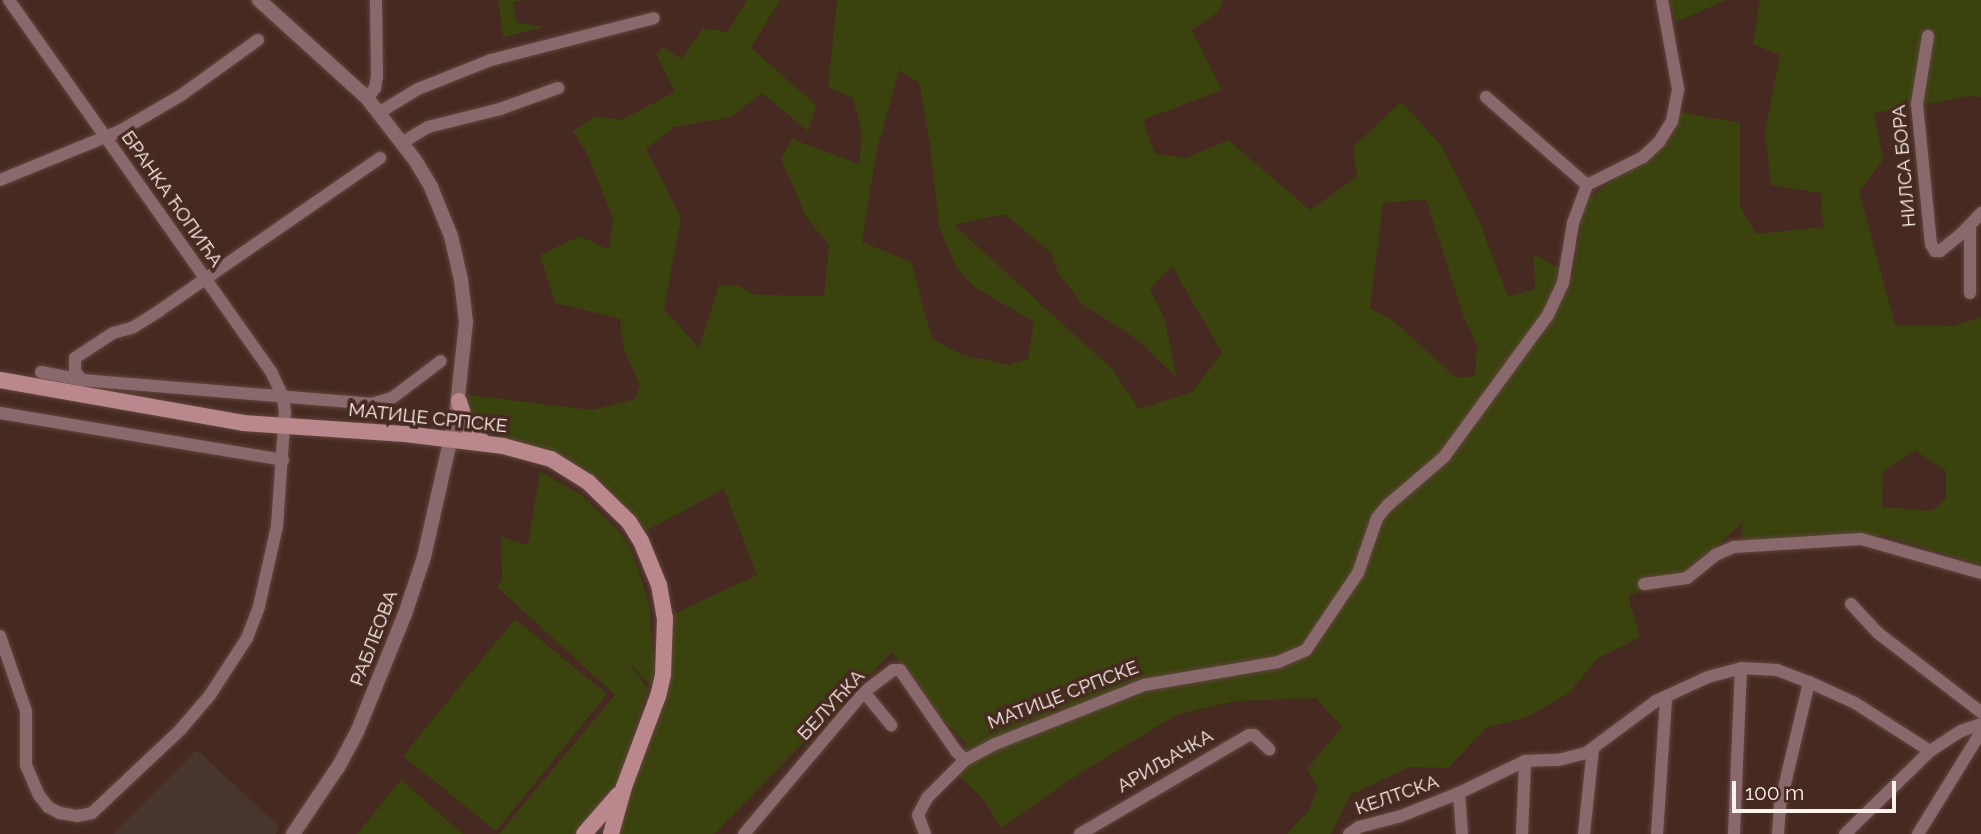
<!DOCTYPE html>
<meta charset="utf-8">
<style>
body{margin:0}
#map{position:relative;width:1981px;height:834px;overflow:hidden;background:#462a21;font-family:Raleway,sans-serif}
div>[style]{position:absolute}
.industrial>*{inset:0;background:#48352e}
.green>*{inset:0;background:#3a420d}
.roads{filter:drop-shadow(0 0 2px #60463e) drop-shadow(0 0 2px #60463e)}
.minor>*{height:12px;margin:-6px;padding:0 6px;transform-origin:6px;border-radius:6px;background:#8a696c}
.tertiary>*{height:14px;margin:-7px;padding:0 7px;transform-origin:7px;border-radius:7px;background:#8a696c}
.secondary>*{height:16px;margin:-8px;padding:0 8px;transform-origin:8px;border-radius:8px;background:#ba878c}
span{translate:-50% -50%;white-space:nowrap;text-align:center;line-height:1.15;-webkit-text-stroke:7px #462a21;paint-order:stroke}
.street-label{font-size:19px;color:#fdf1ed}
.scale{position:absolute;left:1732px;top:781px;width:164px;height:32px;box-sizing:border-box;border:4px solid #fdf1ed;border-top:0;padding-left:9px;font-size:21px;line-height:24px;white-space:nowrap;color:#fdf1ed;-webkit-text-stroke:5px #462a21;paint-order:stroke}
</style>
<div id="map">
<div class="industrial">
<i style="clip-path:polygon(197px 750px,279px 826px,276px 834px,113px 834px)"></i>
</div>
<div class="green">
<i style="clip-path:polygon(498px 0,522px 0,513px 2px,516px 22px,543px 27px,503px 37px)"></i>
<i style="clip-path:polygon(evenodd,747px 0,780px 0,751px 48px,816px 105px,808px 131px,762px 93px,731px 117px,674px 127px,646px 149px,681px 218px,664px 309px,699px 348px,719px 285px,739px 286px,755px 295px,824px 296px,829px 245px,807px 218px,781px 159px,792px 139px,859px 164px,862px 133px,853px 98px,828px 87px,837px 0,1223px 0,1218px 12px,1192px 30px,1222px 90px,1143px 120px,1155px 154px,1186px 158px,1228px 140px,1310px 210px,1357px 177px,1353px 147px,1401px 102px,1441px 145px,1478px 218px,1508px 297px,1535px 289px,1534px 254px,1573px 277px,1585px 202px,1612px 180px,1663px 148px,1679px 112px,1740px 123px,1740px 206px,1756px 234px,1823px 227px,1821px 193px,1771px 185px,1765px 132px,1780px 55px,1753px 44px,1760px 0,1981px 0,1981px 97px,1968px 96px,1893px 111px,1874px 112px,1883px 160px,1859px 191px,1895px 325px,1954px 326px,1981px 317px,1981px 565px,1885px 536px,1741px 541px,1743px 522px,1697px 566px,1628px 596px,1640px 637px,1597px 659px,1570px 692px,1528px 717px,1487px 727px,1448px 768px,1410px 767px,1350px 795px,1331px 834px,1287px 834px,1309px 810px,1318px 788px,1307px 769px,1342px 727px,1316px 698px,1235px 701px,1176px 715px,1074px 777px,1001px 828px,986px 803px,955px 771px,967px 745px,928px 703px,892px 652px,714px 834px,618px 834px,652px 721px,665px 618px,757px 575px,724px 489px,642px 533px,601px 480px,544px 449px,482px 432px,473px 423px,467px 408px,469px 395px,592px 410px,635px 399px,640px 384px,624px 350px,620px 319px,555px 303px,540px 255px,580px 236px,609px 250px,613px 218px,587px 153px,573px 131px,596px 116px,621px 120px,675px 92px,656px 54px,663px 47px,682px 59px,703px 28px,727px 32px,747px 0,899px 70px,919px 83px,930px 144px,939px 227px,956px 266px,973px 286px,1034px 322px,1028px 359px,1009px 365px,963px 355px,932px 339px,911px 262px,862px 242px,876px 154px,899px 70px,747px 0,1426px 199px,1464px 317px,1477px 345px,1475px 376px,1456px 378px,1394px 321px,1370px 308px,1383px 203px,1426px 199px,747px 0,1005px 214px,1052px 254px,1057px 271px,1081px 303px,1138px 340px,1176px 377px,1165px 320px,1150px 289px,1172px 266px,1222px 353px,1192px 392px,1139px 409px,1112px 369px,954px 225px,1005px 214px,747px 0,1915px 450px,1946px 471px,1946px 499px,1932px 511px,1882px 507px,1883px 472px,1915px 450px)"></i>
<i style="clip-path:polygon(1669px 0,1726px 0,1676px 22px)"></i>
<i style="clip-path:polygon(540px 472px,582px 495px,619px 531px,631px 549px,649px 602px,654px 665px,652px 688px,624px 656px,648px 689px,617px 785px,581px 834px,499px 834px,615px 695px,497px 587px,502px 580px,501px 537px,528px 545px)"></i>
<i style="clip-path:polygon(515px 619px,607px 694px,496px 831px,403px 756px)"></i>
<i style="clip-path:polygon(401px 780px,463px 834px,357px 834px)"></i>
</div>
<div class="roads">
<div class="minor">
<i style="left:1928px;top:36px;width:69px;rotate:99.2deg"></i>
<i style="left:1917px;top:104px;width:141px;rotate:84.3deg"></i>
<i style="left:1931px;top:244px;width:8px;rotate:60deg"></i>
<i style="left:1935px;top:251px;width:5px"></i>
<i style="left:1940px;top:251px;width:28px;rotate:-39deg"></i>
<i style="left:1962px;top:233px;width:28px;rotate:-46deg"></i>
<i style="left:1486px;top:97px;width:134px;rotate:41.1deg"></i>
<i style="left:367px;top:98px;width:13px;rotate:-51deg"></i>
<i style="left:375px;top:88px;width:12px;rotate:-81deg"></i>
<i style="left:377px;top:76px;width:76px;rotate:-90.8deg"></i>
<i style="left:380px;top:112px;width:44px;rotate:-31.2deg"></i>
<i style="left:418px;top:89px;width:79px;rotate:-21.7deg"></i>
<i style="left:491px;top:60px;width:168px;rotate:-14.4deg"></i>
<i style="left:403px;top:142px;width:29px;rotate:-31deg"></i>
<i style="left:428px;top:127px;width:74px;rotate:-14deg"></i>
<i style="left:500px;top:109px;width:62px;rotate:-19.9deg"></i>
<i style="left:0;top:180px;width:130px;rotate:-22.2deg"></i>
<i style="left:120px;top:131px;width:69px;rotate:-30.3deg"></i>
<i style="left:180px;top:96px;width:96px;rotate:-35.7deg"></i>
<i style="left:1587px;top:185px;width:63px;rotate:-26.6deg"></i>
<i style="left:1643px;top:157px;width:22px;rotate:-43deg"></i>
<i style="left:1659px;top:142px;width:25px;rotate:-58deg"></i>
<i style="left:1672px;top:121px;width:33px;rotate:-79deg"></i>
<i style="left:1678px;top:89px;width:90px;rotate:-100.2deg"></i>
<i style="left:1970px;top:293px;width:68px;rotate:-90deg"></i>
<i style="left:41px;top:372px;width:42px;rotate:11deg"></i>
<i style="left:82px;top:380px;width:290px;rotate:4.7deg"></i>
<i style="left:371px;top:404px;width:22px;rotate:-16deg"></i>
<i style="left:392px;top:398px;width:61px;rotate:-37.1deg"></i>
<i style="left:82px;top:380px;width:11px;rotate:-131deg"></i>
<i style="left:75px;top:372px;width:14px;rotate:-90deg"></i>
<i style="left:75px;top:358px;width:45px;rotate:-33.3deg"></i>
<i style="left:113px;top:333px;width:20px;rotate:-15deg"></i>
<i style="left:132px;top:328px;width:32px;rotate:-32deg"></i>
<i style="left:159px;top:311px;width:269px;rotate:-34.7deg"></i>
<i style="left:0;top:413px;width:287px;rotate:9.4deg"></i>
<i style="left:1644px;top:584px;width:43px;rotate:-7.9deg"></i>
<i style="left:1687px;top:578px;width:36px;rotate:-39deg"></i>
<i style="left:1715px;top:555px;width:21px;rotate:-23deg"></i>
<i style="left:1734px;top:547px;width:127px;rotate:-3.6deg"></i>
<i style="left:1861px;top:539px;width:125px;rotate:15.8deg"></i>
<i style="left:1851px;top:604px;width:40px;rotate:47deg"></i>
<i style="left:1878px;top:633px;width:130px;rotate:37.5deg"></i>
<i style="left:0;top:636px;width:79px;rotate:70.9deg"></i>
<i style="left:26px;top:711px;width:54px;rotate:90deg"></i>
<i style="left:26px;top:765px;width:33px;rotate:67deg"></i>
<i style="left:39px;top:795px;width:15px;rotate:53deg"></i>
<i style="left:48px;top:807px;width:13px;rotate:27deg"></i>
<i style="left:60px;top:813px;width:17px;rotate:10deg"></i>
<i style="left:77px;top:816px;width:15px;rotate:-11deg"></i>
<i style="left:92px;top:813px;width:122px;rotate:-43.3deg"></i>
<i style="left:181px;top:729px;width:45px;rotate:-49.5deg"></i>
<i style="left:210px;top:695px;width:68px;rotate:-57deg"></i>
<i style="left:247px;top:638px;width:34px;rotate:-69deg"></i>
<i style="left:259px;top:606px;width:82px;rotate:-77.3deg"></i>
<i style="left:277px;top:526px;width:114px;rotate:-86deg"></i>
<i style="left:285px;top:412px;width:15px;rotate:-98deg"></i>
<i style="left:283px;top:397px;width:26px;rotate:-115deg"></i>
<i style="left:272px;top:373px;width:456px;rotate:-125.2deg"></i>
<i style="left:864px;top:692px;width:43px;rotate:50.7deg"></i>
<i style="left:1459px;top:793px;width:41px;rotate:85.8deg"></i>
<i style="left:744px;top:834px;width:186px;rotate:-49.8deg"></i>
<i style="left:864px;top:692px;width:36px;rotate:-37deg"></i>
<i style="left:893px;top:670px;width:7px"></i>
<i style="left:900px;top:670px;width:98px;rotate:55.3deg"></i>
<i style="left:956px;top:751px;width:13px;rotate:45deg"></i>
<i style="left:925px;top:834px;width:20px;rotate:-110deg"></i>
<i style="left:918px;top:815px;width:19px;rotate:-62deg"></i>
<i style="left:927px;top:798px;width:54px;rotate:-45deg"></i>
<i style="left:965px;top:760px;width:34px;rotate:-28deg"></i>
<i style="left:995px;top:744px;width:160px;rotate:-21.6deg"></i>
<i style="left:1144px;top:685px;width:136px;rotate:-9.7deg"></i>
<i style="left:1278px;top:662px;width:30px;rotate:-23deg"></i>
<i style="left:1306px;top:650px;width:93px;rotate:-56deg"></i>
<i style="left:1358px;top:573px;width:58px;rotate:-70.9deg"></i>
<i style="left:1377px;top:518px;width:17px;rotate:-50deg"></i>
<i style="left:1388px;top:505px;width:74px;rotate:-40.6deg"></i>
<i style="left:1444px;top:457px;width:176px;rotate:-53.8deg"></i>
<i style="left:1548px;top:315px;width:35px;rotate:-65deg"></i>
<i style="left:1563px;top:283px;width:61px;rotate:-80.5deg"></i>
<i style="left:1573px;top:223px;width:40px;rotate:-69.8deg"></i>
<i style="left:1080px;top:834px;width:196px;rotate:-30.4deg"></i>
<i style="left:1249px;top:735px;width:5px"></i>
<i style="left:1254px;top:735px;width:21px;rotate:43deg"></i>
<i style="left:1349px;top:834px;width:12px;rotate:-35deg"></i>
<i style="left:1359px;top:827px;width:43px;rotate:-14.7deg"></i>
<i style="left:1401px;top:816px;width:62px;rotate:-21.6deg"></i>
<i style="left:1459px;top:793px;width:73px;rotate:-25.9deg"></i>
<i style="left:1525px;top:761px;width:33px;rotate:-2deg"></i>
<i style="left:1558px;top:760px;width:29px;rotate:-14deg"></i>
<i style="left:1586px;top:753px;width:87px;rotate:-36.6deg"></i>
<i style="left:1656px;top:701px;width:57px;rotate:-24.8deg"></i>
<i style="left:1708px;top:677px;width:34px;rotate:-15deg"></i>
<i style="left:1741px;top:668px;width:36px;rotate:3deg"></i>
<i style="left:1777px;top:670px;width:34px;rotate:21deg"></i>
<i style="left:1809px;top:682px;width:51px;rotate:24.5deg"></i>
<i style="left:1855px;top:703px;width:89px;rotate:32.6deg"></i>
<i style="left:1522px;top:834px;width:73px;rotate:-87.6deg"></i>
<i style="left:1584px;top:834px;width:85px;rotate:-84deg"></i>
<i style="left:1657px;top:834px;width:137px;rotate:-86.2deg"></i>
<i style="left:1734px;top:834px;width:166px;rotate:-87.6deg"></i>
<i style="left:1778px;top:834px;width:29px;rotate:-86deg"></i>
<i style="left:1780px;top:805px;width:126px;rotate:-76.7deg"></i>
<i style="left:1845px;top:834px;width:119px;rotate:-44.3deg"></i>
<i style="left:1930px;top:751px;width:37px;rotate:-33deg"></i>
<i style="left:1961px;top:731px;width:21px;rotate:-19deg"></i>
<i style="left:1918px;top:834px;width:120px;rotate:-58.3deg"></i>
</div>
<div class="tertiary">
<i style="left:259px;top:0;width:146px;rotate:42.2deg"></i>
<i style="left:367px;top:98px;width:78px;rotate:52.3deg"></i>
<i style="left:415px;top:160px;width:31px;rotate:59deg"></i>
<i style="left:431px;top:187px;width:53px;rotate:67.8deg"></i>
<i style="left:451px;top:236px;width:45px;rotate:77.2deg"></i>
<i style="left:461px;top:280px;width:42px;rotate:83.2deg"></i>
<i style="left:466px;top:322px;width:94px;rotate:96.1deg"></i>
<i style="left:456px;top:415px;width:146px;rotate:102.7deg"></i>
<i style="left:424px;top:557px;width:60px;rotate:108.4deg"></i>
<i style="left:405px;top:614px;width:127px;rotate:112.1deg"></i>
<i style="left:357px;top:732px;width:40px;rotate:118deg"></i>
<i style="left:338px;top:767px;width:81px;rotate:123.9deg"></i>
</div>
<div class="secondary">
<i style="left:0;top:380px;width:247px;rotate:10deg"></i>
<i style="left:243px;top:423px;width:162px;rotate:3.9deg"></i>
<i style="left:405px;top:434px;width:99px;rotate:7deg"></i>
<i style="left:503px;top:446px;width:50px;rotate:15.2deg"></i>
<i style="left:551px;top:459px;width:44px;rotate:31.9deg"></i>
<i style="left:588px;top:482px;width:57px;rotate:44.3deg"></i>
<i style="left:629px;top:522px;width:22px;rotate:58deg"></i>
<i style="left:641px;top:541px;width:48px;rotate:67.8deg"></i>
<i style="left:659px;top:585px;width:34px;rotate:80deg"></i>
<i style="left:665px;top:618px;width:57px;rotate:92deg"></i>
<i style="left:663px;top:675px;width:22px;rotate:103deg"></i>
<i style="left:658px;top:696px;width:97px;rotate:110.5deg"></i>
<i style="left:624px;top:787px;width:49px;rotate:105.5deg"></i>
<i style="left:459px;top:401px;width:27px;rotate:73deg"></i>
<i style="left:467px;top:427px;width:22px;rotate:43deg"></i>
<i style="left:584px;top:834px;width:52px;rotate:-48.9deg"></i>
</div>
</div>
<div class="street-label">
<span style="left:1904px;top:166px;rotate:-95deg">НИЛСА БОРА</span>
<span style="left:172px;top:199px;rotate:55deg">БРАНКА ЋОПИЋА</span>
<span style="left:428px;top:418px;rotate:6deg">МАТИЦЕ СРПСКЕ</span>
<span style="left:374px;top:638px;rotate:-69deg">РАБЛЕОВА</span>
<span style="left:1063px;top:695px;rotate:-21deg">МАТИЦЕ СРПСКЕ</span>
<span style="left:831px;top:705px;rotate:-47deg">БЕЛУЋКА</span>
<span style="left:1165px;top:761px;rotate:-30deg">АРИЉАЧКА</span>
<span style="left:1397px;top:795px;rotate:-19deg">КЕЛТСКА</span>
</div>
<div class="scale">100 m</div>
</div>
